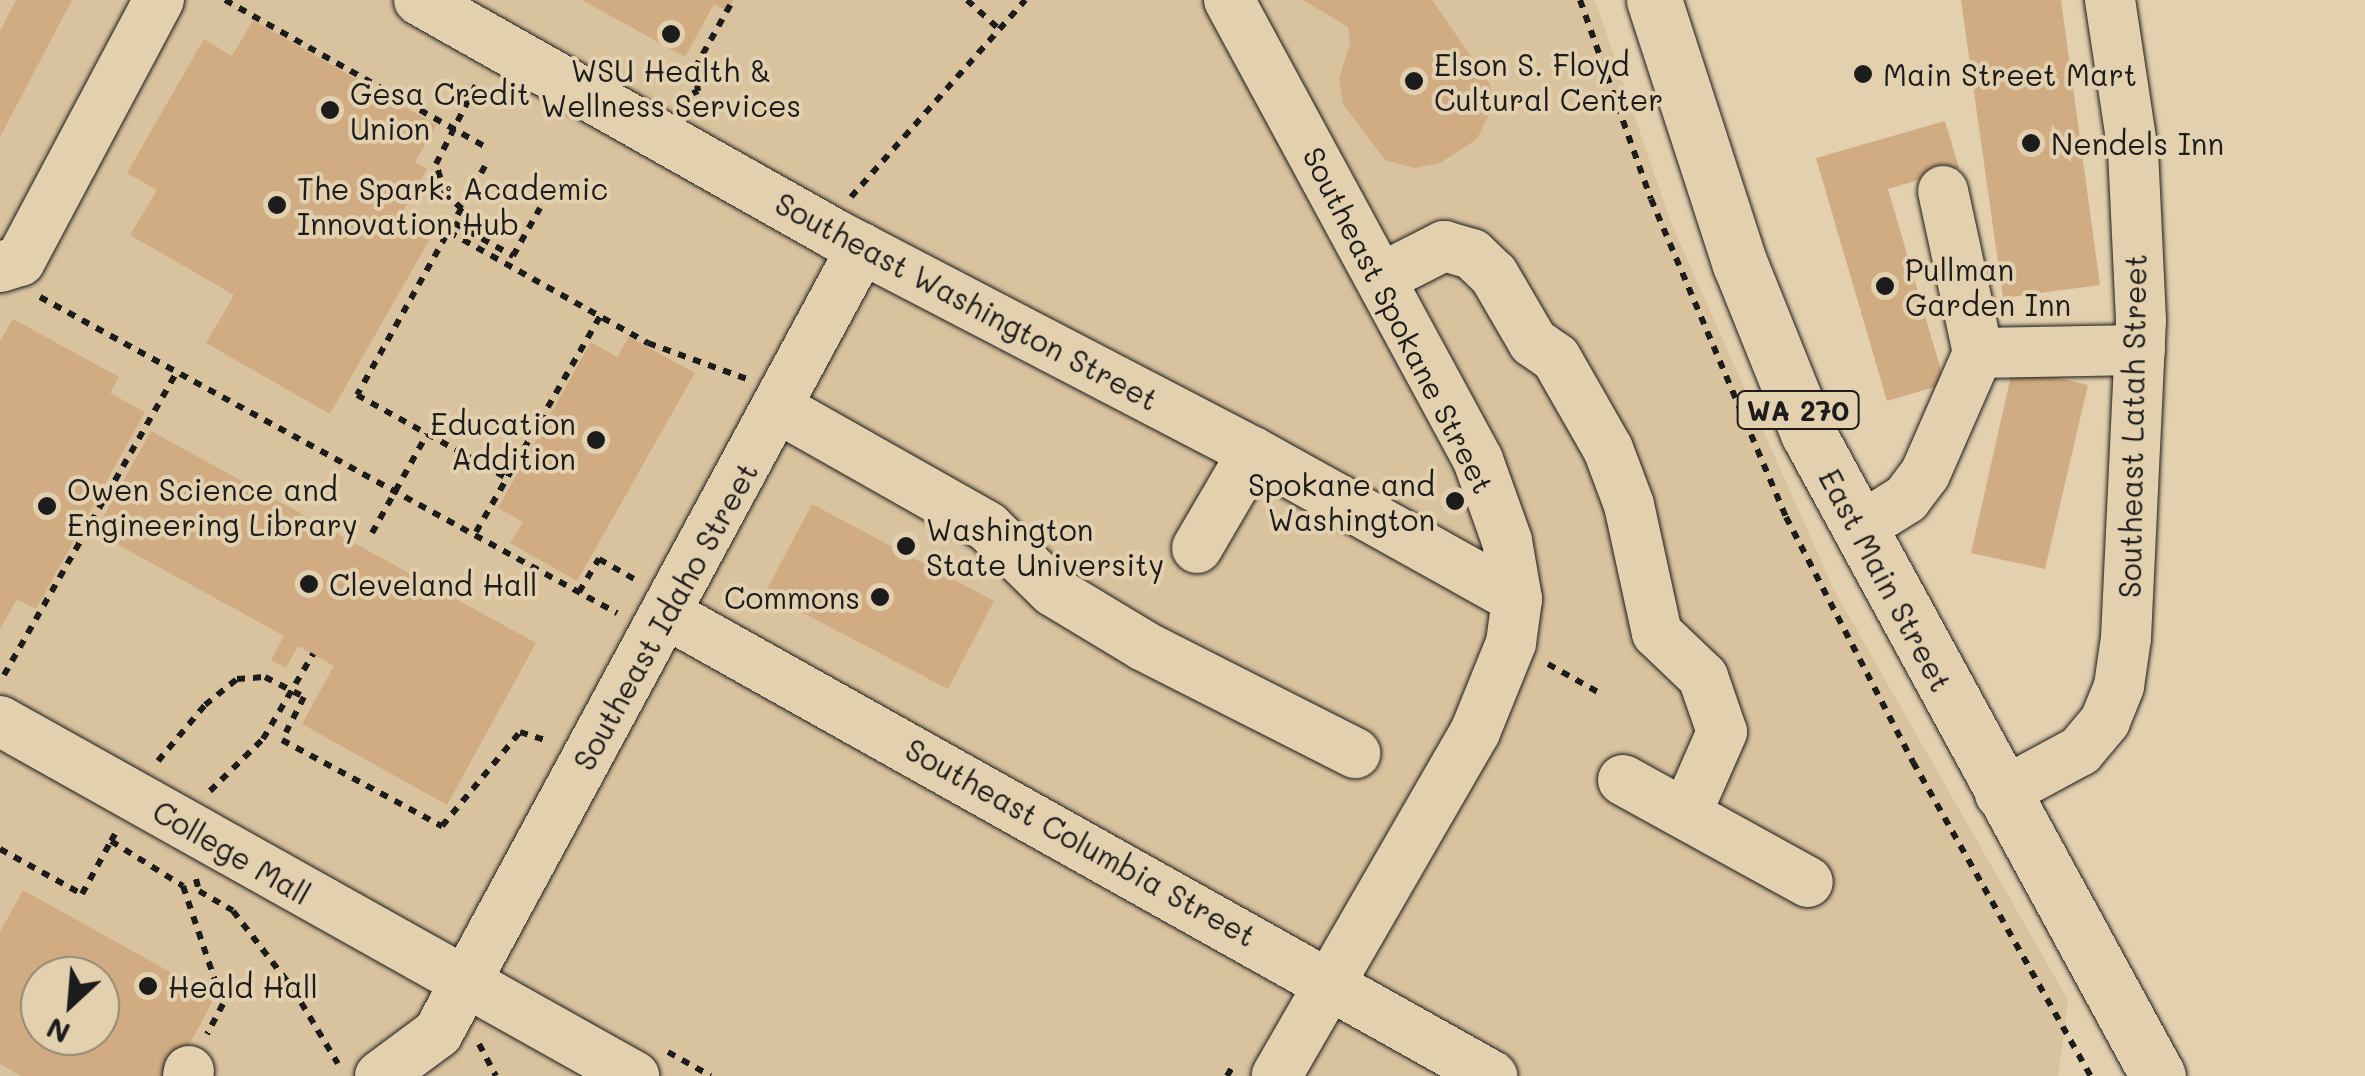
<!DOCTYPE html>
<style>
body{margin:0}
#map{position:relative;width:2365px;height:1076px;overflow:hidden;background:#e2d0ae;font-family:Mali,sans-serif}
div>[style]{position:absolute}
.built>*{inset:0;background:#d9c29e}
.building>*{inset:0;background:#d1ac83}
.path>*{height:6px;margin-top:-3px;transform-origin:0;background:repeating-linear-gradient(90deg,#1c1c1c 0 8px,transparent 0 16px)}
.roads{filter:drop-shadow(0 0 2px #1c1c1c) drop-shadow(0 0 2px #1c1c1c)}
.minor>*{height:50px;margin:-25px;padding:0 25px;transform-origin:25px;border-radius:25px;background:#e2d0ae}
.major>*{height:55px;margin:-27.5px;padding:0 27.5px;transform-origin:27.5px;border-radius:27.5px;background:#e2d0ae}
.path-bridge>*{height:6px;margin-top:-3px;transform-origin:0;background:repeating-linear-gradient(90deg,#1c1c1c 0 8px,transparent 0 16px)}
.dots>*{width:28px;height:28px;translate:-50% -50%;box-sizing:border-box;border:5px solid #e2d0ae;border-radius:50%}
span{translate:-50% -50%;white-space:nowrap;text-align:center;line-height:1.15;-webkit-text-stroke:8px #e2d0ae;paint-order:stroke}
.shield-label span{padding:2px 8px;background:#e2d0ae;border:2px solid;border-radius:8px;-webkit-text-stroke-width:0}
.shield-label{font-size:28px;color:#1c1c1c;font-weight:700}
.poi-label{font-size:30px;color:#1c1c1c}
.left{translate:0 -50%;text-align:left}
.right{translate:-100% -50%;text-align:right}
.street-label{font-size:30px;color:#1c1c1c}
.north{position:absolute;left:20px;top:956px;width:100px;height:100px;box-sizing:border-box;background:#e2d0ae;border:2px solid #938874;border-radius:50%;rotate:206deg;font-size:28px;font-weight:700;line-height:40px;text-align:center;color:#1c1c1c}
.north::after{content:'';display:block;margin:auto;width:35px;height:45px;background:#1c1c1c;clip-path:polygon(50% 0,100% 100%,50% 72%,0 100%)}
</style>
<div id="map">
<div class="built">
<i style="clip-path:polygon(evenodd,0 0,1595px 0,1671px 223px,1834px 590px,2068px 1000px,2058px 1076px,0 1076px,0 0,40px 976px,100px 976px,100px 1036px,40px 1036px,40px 976px)"></i>
</div>
<div class="building">
<i style="clip-path:polygon(16px 0,72px 0,0 137px,0 31px)"></i>
<i style="clip-path:polygon(582px 0,733px 0,727px 11px,714px 4px,685px 57px)"></i>
<i style="clip-path:polygon(1303px 0,1432px 0,1490px 84px,1493px 106px,1477px 139px,1440px 163px,1414px 168px,1385px 160px,1343px 104px,1339px 78px,1350px 43px,1348px 27px)"></i>
<i style="clip-path:polygon(1961px 0,2061px 0,2100px 285px,2003px 298px)"></i>
<i style="clip-path:polygon(253px 20px,436px 125px,415px 162px,427px 169px,398px 220px,430px 239px,330px 414px,206px 343px,234px 295px,130px 235px,157px 190px,127px 173px,204px 39px,232px 56px)"></i>
<i style="clip-path:polygon(1945px 121px,1959px 168px,1888px 189px,1945px 384px,1887px 401px,1816px 158px)"></i>
<i style="clip-path:polygon(13px 319px,119px 377px,110px 393px,145px 412px,36px 609px,17px 599px,0 629px,0 341px)"></i>
<i style="clip-path:polygon(629px 337px,695px 373px,577px 581px,510px 543px,523px 522px,498px 508px,591px 342px,617px 357px)"></i>
<i style="clip-path:polygon(2013px 367px,2088px 385px,2045px 569px,1971px 553px)"></i>
<i style="clip-path:polygon(151px 431px,536px 643px,447px 805px,302px 724px,334px 666px,298px 646px,286px 668px,271px 660px,284px 636px,95px 532px)"></i>
<i style="clip-path:polygon(812px 504px,994px 601px,948px 689px,765px 593px)"></i>
<i style="clip-path:polygon(evenodd,23px 890px,215px 997px,172px 1076px,21px 1076px,0 1064px,0 932px,23px 890px,40px 976px,100px 976px,100px 1036px,40px 1036px,40px 976px)"></i>
</div>
<div class="path">
<i style="left:225px;top:0;width:297px;rotate:29.4deg"></i>
<i style="left:967px;top:0;width:42px;rotate:42.1deg"></i>
<i style="left:1580px;top:0;width:211px;rotate:70.4deg"></i>
<i style="left:1651px;top:199px;width:345px;rotate:67deg"></i>
<i style="left:1786px;top:517px;width:276px;rotate:62.6deg"></i>
<i style="left:1913px;top:762px;width:361px;rotate:60.5deg"></i>
<i style="left:678px;top:100px;width:22px;rotate:-24deg"></i>
<i style="left:698px;top:91px;width:23px;rotate:-97deg"></i>
<i style="left:695px;top:68px;width:78px;rotate:-60.8deg"></i>
<i style="left:485px;top:166px;width:262px;rotate:119.2deg"></i>
<i style="left:357px;top:395px;width:171px;rotate:29deg"></i>
<i style="left:851px;top:197px;width:263px;rotate:-48.5deg"></i>
<i style="left:462px;top:209px;width:23px;rotate:-137deg"></i>
<i style="left:445px;top:193px;width:30px;rotate:-107deg"></i>
<i style="left:436px;top:164px;width:91px;rotate:-63.2deg"></i>
<i style="left:454px;top:223px;width:68px;rotate:29.2deg"></i>
<i style="left:513px;top:256px;width:55px;rotate:-60.6deg"></i>
<i style="left:449px;top:232px;width:228px;rotate:29.2deg"></i>
<i style="left:648px;top:343px;width:105px;rotate:20deg"></i>
<i style="left:40px;top:297px;width:658px;rotate:28.71deg"></i>
<i style="left:476px;top:532px;width:249px;rotate:-60.1deg"></i>
<i style="left:372px;top:533px;width:113px;rotate:-60.9deg"></i>
<i style="left:579px;top:592px;width:39px;rotate:-59deg"></i>
<i style="left:599px;top:559px;width:43px;rotate:29.6deg"></i>
<i style="left:1548px;top:664px;width:63px;rotate:29.4deg"></i>
<i style="left:4px;top:675px;width:351px;rotate:-60.3deg"></i>
<i style="left:158px;top:761px;width:73px;rotate:-50deg"></i>
<i style="left:205px;top:705px;width:41px;rotate:-39.1deg"></i>
<i style="left:237px;top:679px;width:28px;rotate:-4deg"></i>
<i style="left:265px;top:677px;width:44px;rotate:27.1deg"></i>
<i style="left:304px;top:697px;width:48px;rotate:117.1deg"></i>
<i style="left:282px;top:740px;width:182px;rotate:28.3deg"></i>
<i style="left:442px;top:826px;width:122px;rotate:-50.3deg"></i>
<i style="left:520px;top:732px;width:29px;rotate:18deg"></i>
<i style="left:115px;top:834px;width:8px;rotate:120deg"></i>
<i style="left:111px;top:841px;width:85px;rotate:32deg"></i>
<i style="left:183px;top:886px;width:125px;rotate:71.3deg"></i>
<i style="left:223px;top:1004px;width:34px;rotate:118deg"></i>
<i style="left:0;top:849px;width:94px;rotate:28.8deg"></i>
<i style="left:82px;top:894px;width:60px;rotate:-61.3deg"></i>
<i style="left:196px;top:879px;width:12px;rotate:76deg"></i>
<i style="left:199px;top:891px;width:39px;rotate:30deg"></i>
<i style="left:233px;top:911px;width:98px;rotate:52.4deg"></i>
<i style="left:293px;top:989px;width:87px;rotate:59deg"></i>
<i style="left:479px;top:1044px;width:36px;rotate:62deg"></i>
<i style="left:668px;top:1052px;width:49px;rotate:29.2deg"></i>
<i style="left:1227px;top:1076px;width:14px;rotate:-60deg"></i>
</div>
<div class="roads">
<div class="minor">
<i style="left:419px;top:0;width:476px;rotate:29.4deg"></i>
<i style="left:834px;top:234px;width:472px;rotate:27.5deg"></i>
<i style="left:1253px;top:452px;width:302px;rotate:29.1deg"></i>
<i style="left:1229px;top:0;width:523px;rotate:61.57deg"></i>
<i style="left:1478px;top:460px;width:86px;rotate:70.3deg"></i>
<i style="left:1507px;top:541px;width:59px;rotate:80.2deg"></i>
<i style="left:1517px;top:599px;width:44px;rotate:97.8deg"></i>
<i style="left:1511px;top:643px;width:96px;rotate:112deg"></i>
<i style="left:1475px;top:732px;width:397px;rotate:120deg"></i>
<i style="left:1943px;top:191px;width:166px;rotate:77.8deg"></i>
<i style="left:0;top:267px;width:21px;rotate:-17deg"></i>
<i style="left:20px;top:261px;width:296px;rotate:-62deg"></i>
<i style="left:1381px;top:278px;width:71px;rotate:-26.9deg"></i>
<i style="left:1444px;top:246px;width:29px;rotate:16deg"></i>
<i style="left:1472px;top:254px;width:30px;rotate:44deg"></i>
<i style="left:1494px;top:275px;width:78px;rotate:59.8deg"></i>
<i style="left:1533px;top:342px;width:28px;rotate:35deg"></i>
<i style="left:1556px;top:358px;width:105px;rotate:60.3deg"></i>
<i style="left:1608px;top:449px;width:60px;rotate:69.4deg"></i>
<i style="left:1629px;top:505px;width:131px;rotate:77.7deg"></i>
<i style="left:1657px;top:633px;width:64px;rotate:43.7deg"></i>
<i style="left:1703px;top:677px;width:58px;rotate:70.9deg"></i>
<i style="left:1722px;top:732px;width:90px;rotate:113.7deg"></i>
<i style="left:778px;top:408px;width:241px;rotate:29.5deg"></i>
<i style="left:988px;top:527px;width:91px;rotate:44.6deg"></i>
<i style="left:1053px;top:591px;width:106px;rotate:31.1deg"></i>
<i style="left:1144px;top:646px;width:237px;rotate:26.9deg"></i>
<i style="left:1858px;top:529px;width:57px;rotate:-32deg"></i>
<i style="left:1906px;top:499px;width:31px;rotate:-53deg"></i>
<i style="left:1925px;top:474px;width:132px;rotate:-66.3deg"></i>
<i style="left:1978px;top:353px;width:162px;rotate:-1.1deg"></i>
<i style="left:1197px;top:548px;width:111px;rotate:-59.7deg"></i>
<i style="left:667px;top:614px;width:946px;rotate:29.25deg"></i>
<i style="left:0;top:721px;width:727px;rotate:29.25deg"></i>
<i style="left:1623px;top:780px;width:211px;rotate:28.9deg"></i>
<i style="left:2000px;top:794px;width:91px;rotate:-28.3deg"></i>
<i style="left:2080px;top:751px;width:39px;rotate:-50deg"></i>
<i style="left:2105px;top:721px;width:38px;rotate:-68deg"></i>
<i style="left:2119px;top:686px;width:49px;rotate:-81.7deg"></i>
<i style="left:2126px;top:638px;width:318px;rotate:-87.3deg"></i>
<i style="left:2141px;top:320px;width:168px;rotate:-92.7deg"></i>
<i style="left:2133px;top:152px;width:154px;rotate:-98.6deg"></i>
<i style="left:188px;top:1076px;width:5px;rotate:-79deg"></i>
<i style="left:380px;top:1076px;width:72px;rotate:-36.6deg"></i>
<i style="left:438px;top:1033px;width:892px;rotate:-61.63deg"></i>
</div>
<div class="major">
<i style="left:1654px;top:0;width:278px;rotate:72deg"></i>
<i style="left:1740px;top:264px;width:182px;rotate:68.1deg"></i>
<i style="left:1808px;top:433px;width:732px;rotate:61.44deg"></i>
</div>
</div>
<div class="path-bridge">
<i style="left:210px;top:791px;width:74px;rotate:-44.5deg"></i>
<i style="left:263px;top:739px;width:99px;rotate:-59.5deg"></i>
</div>
<div class="dots">
<i style="left:671px;top:34px;background:#1c1c1c"></i>
<i style="left:1863px;top:74px;background:#1c1c1c"></i>
<i style="left:1414px;top:81px;background:#1c1c1c"></i>
<i style="left:330px;top:110px;background:#1c1c1c"></i>
<i style="left:2031px;top:143px;background:#1c1c1c"></i>
<i style="left:277px;top:205px;background:#1c1c1c"></i>
<i style="left:1885px;top:286px;background:#1c1c1c"></i>
<i style="left:596px;top:440px;background:#1c1c1c"></i>
<i style="left:1455px;top:501px;background:#1c1c1c"></i>
<i style="left:47px;top:506px;background:#1c1c1c"></i>
<i style="left:906px;top:546px;background:#1c1c1c"></i>
<i style="left:309px;top:584px;background:#1c1c1c"></i>
<i style="left:880px;top:597px;background:#1c1c1c"></i>
<i style="left:148px;top:986px;background:#1c1c1c"></i>
</div>
<div class="shield-label">
<span style="left:1798px;top:410px">WA 270</span>
</div>
<div class="poi-label">
<span class="left" style="left:1434px;top:81px">Elson S. Floyd<br>Cultural Center</span>
<span style="left:671px;top:87px">WSU Health &amp;<br>Wellness Services</span>
<span class="left" style="left:1883px;top:74px">Main Street Mart</span>
<span class="left" style="left:350px;top:110px">Gesa Credit<br>Union</span>
<span class="left" style="left:2051px;top:143px">Nendels Inn</span>
<span class="left" style="left:297px;top:205px">The Spark: Academic<br>Innovation Hub</span>
<span class="left" style="left:1905px;top:286px">Pullman<br>Garden Inn</span>
<span class="right" style="left:576px;top:440px">Education<br>Addition</span>
<span class="right" style="left:1435px;top:501px">Spokane and<br>Washington</span>
<span class="left" style="left:67px;top:506px">Owen Science and<br>Engineering Library</span>
<span class="left" style="left:926px;top:546px">Washington<br>State University</span>
<span class="left" style="left:329px;top:584px">Cleveland Hall</span>
<span class="right" style="left:860px;top:597px">Commons</span>
<span class="left" style="left:168px;top:986px">Heald Hall</span>
</div>
<div class="street-label">
<span style="left:967px;top:301px;rotate:28deg">Southeast Washington Street</span>
<span style="left:1399px;top:320px;rotate:63deg">Southeast Spokane Street</span>
<span style="left:2132px;top:426px;rotate:-89deg">Southeast Latah Street</span>
<span style="left:1886px;top:580px;rotate:62deg">East Main Street</span>
<span style="left:665px;top:616px;rotate:-61deg">Southeast Idaho Street</span>
<span style="left:1081px;top:842px;rotate:29deg">Southeast Columbia Street</span>
<span style="left:232px;top:852px;rotate:30deg">College Mall</span>
</div>
<div class="north">N</div>
</div>
